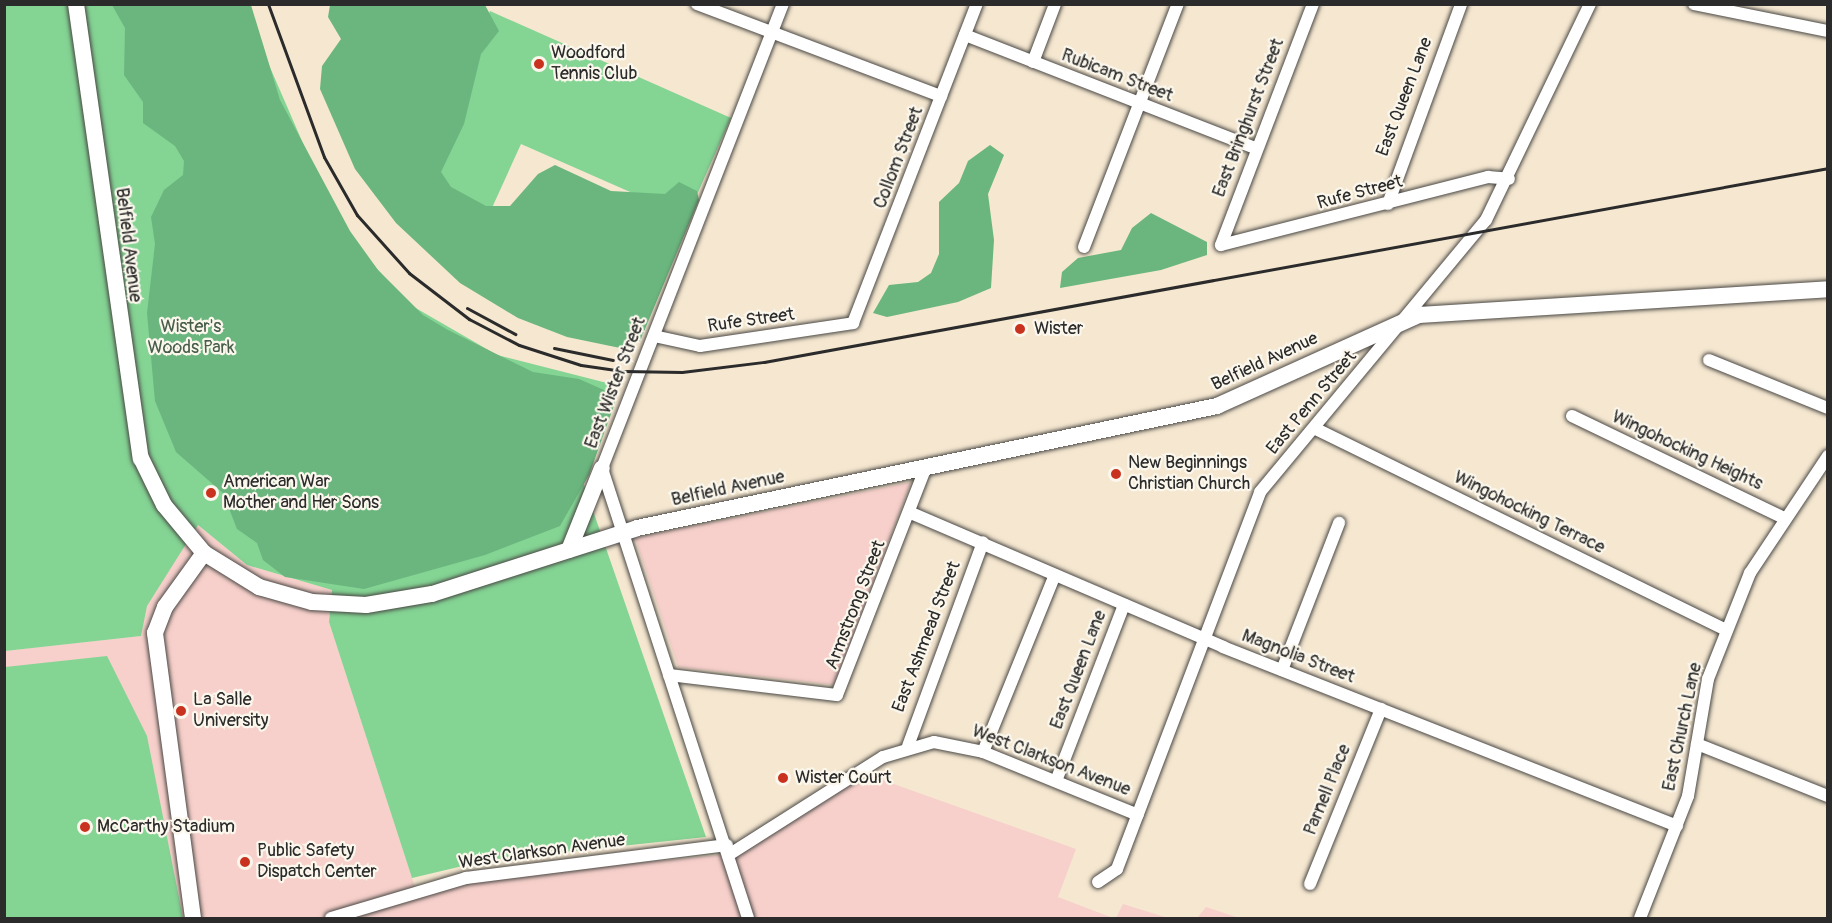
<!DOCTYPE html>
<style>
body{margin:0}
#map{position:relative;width:1832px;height:923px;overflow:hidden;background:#f5e7d0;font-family:Pangolin,sans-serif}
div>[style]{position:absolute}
.built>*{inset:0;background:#f7d0cb}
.green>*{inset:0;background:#84d494}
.forest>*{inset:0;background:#6bb67e}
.roads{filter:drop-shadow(0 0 2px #494744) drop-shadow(0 0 2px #494744)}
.street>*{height:12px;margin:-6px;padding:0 6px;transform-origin:6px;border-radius:6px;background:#fff}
.secondary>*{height:16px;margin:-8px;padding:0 8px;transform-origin:8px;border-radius:8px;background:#fff}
.rail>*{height:3px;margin:-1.5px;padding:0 1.5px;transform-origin:1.5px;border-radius:1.5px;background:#2b2b2b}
.dots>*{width:16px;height:16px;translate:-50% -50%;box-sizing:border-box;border:3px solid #fbf7ec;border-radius:50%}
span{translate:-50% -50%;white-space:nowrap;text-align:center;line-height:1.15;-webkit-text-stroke:4.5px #fbf7ec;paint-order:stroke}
.poi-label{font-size:18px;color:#2b2b2b}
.left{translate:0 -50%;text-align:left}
.street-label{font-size:18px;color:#2b2b2b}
.park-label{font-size:18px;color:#465e4a}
.frame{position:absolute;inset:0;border:6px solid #2b2b2b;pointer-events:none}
</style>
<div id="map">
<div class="built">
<i style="clip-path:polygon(911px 482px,834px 685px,678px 667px,635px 538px)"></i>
<i style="clip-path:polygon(198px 525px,247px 565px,332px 590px,329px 622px,417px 893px,461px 880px,730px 854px,860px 772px,1076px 849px,1058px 897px,1113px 918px,5px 918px,4px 651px,141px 636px,146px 606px)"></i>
<i style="clip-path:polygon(1123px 904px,1168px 918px,1116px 918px)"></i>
<i style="clip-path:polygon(1206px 907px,1239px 918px,1197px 918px)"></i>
</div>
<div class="green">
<i style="clip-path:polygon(4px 5px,250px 5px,269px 65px,338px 224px,407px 303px,497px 355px,611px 384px,582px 479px,706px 837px,488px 860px,412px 878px,329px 622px,332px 590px,247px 565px,198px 525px,147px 606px,141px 636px,5px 651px)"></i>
<i style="clip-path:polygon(490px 11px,731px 118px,687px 217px,521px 144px,491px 210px,416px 177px)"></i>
<i style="clip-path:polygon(107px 656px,147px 736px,183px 918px,5px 918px,5px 667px)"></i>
</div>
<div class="forest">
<i style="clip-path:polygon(112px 5px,251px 5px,280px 100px,350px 231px,378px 270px,423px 315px,448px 330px,533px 372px,579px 379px,613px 394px,615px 403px,589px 475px,560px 526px,485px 555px,364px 589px,285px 577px,263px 560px,257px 543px,237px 529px,223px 493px,176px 452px,155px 401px,147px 313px,155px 244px,151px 217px,164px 190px,183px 175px,184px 161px,175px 146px,143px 123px,143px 102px,124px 75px,125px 28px)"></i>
<i style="clip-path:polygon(330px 5px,485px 5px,499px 31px,481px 54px,464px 124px,441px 172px,451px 187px,486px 206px,510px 206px,538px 174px,555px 165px,611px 191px,665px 194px,679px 182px,697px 191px,699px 200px,640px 341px,625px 349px,567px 337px,518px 318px,460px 283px,396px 223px,355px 169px,320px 89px,322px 66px,341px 39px,328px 17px)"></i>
<i style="clip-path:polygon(990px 145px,1004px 155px,988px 194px,994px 240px,991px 288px,958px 302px,887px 317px,873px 313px,889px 285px,918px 282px,931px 273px,939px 254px,939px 202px,959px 183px,968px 161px)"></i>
<i style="clip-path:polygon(1151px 213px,1207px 242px,1207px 255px,1161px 270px,1060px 288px,1062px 272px,1078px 258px,1121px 250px,1132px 228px)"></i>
</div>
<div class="roads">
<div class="street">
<i style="left:697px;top:4px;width:261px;rotate:20.7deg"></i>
<i style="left:1313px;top:4px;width:258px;rotate:110.9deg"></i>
<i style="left:1221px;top:245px;width:276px;rotate:-14.3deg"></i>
<i style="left:1488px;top:177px;width:21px;rotate:5deg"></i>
<i style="left:1694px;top:4px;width:137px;rotate:11.4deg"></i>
<i style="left:965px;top:35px;width:313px;rotate:21.3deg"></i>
<i style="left:1033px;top:62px;width:62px;rotate:-69.2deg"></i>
<i style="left:1388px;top:204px;width:213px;rotate:-69.9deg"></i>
<i style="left:1084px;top:247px;width:261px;rotate:-68.9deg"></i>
<i style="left:654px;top:336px;width:47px;rotate:12.3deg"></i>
<i style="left:700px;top:346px;width:155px;rotate:-8.5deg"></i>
<i style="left:853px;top:323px;width:342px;rotate:-68.8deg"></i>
<i style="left:1709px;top:360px;width:128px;rotate:22deg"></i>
<i style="left:1572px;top:416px;width:237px;rotate:25.7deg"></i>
<i style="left:1316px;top:429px;width:457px;rotate:26.1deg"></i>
<i style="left:911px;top:513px;width:340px;rotate:23.2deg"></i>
<i style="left:1223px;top:647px;width:488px;rotate:21.5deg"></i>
<i style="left:1282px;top:670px;width:158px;rotate:-68.8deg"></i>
<i style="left:669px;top:675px;width:169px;rotate:6.8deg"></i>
<i style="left:837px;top:695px;width:245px;rotate:-68.7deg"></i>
<i style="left:1697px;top:744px;width:141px;rotate:21.7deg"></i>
<i style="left:908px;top:746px;width:217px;rotate:-69.8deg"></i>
<i style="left:983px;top:752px;width:191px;rotate:-67.9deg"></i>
<i style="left:1056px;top:781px;width:189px;rotate:-68.9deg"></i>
<i style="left:730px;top:854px;width:181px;rotate:-32.4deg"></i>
<i style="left:883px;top:757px;width:53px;rotate:-16.4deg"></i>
<i style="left:934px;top:742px;width:50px;rotate:11.5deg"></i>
<i style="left:983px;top:752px;width:167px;rotate:22.1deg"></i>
<i style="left:1098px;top:882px;width:23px;rotate:-34deg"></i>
<i style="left:1117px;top:869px;width:403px;rotate:-69.2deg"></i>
<i style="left:1260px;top:492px;width:354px;rotate:-50.3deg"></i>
<i style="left:1486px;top:220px;width:240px;rotate:-64.3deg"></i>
<i style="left:1310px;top:884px;width:189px;rotate:-67.9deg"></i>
<i style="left:331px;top:918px;width:141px;rotate:-16.5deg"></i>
<i style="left:466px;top:878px;width:263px;rotate:-7.2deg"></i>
<i style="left:748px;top:918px;width:473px;rotate:-108deg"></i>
<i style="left:602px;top:468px;width:498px;rotate:-68.7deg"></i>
<i style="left:1640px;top:918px;width:131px;rotate:-68.5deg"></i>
<i style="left:1688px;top:796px;width:119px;rotate:-80.3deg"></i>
<i style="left:1708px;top:679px;width:114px;rotate:-68.4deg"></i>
<i style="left:1750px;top:573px;width:141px;rotate:-56.3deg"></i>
</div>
<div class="secondary">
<i style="left:76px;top:4px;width:459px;rotate:81.9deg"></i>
<i style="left:141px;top:458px;width:52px;rotate:63.9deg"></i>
<i style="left:164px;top:505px;width:62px;rotate:50.2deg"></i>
<i style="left:204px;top:553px;width:65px;rotate:31.7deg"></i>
<i style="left:259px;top:587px;width:55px;rotate:15.8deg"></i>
<i style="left:312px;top:602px;width:54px;rotate:3.2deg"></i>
<i style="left:366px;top:605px;width:67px;rotate:-9.5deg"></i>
<i style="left:432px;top:594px;width:215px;rotate:-17.8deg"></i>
<i style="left:637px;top:528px;width:593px;rotate:-11.88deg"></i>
<i style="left:1217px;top:406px;width:222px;rotate:-24.3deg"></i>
<i style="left:1419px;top:315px;width:410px;rotate:-3.6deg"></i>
<i style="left:569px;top:550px;width:88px;rotate:-68.1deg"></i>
<i style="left:193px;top:918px;width:288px;rotate:-97.6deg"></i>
<i style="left:155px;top:633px;width:28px;rotate:-69deg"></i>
<i style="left:165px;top:607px;width:67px;rotate:-54.2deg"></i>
</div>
</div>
<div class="rail">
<i style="left:268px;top:4px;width:163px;rotate:69.9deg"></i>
<i style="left:324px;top:157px;width:67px;rotate:60.4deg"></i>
<i style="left:357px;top:215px;width:78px;rotate:48.1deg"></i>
<i style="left:409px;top:273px;width:76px;rotate:37.5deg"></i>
<i style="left:469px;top:319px;width:56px;rotate:27.5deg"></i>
<i style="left:519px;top:345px;width:65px;rotate:17.9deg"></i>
<i style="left:581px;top:365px;width:42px;rotate:8.1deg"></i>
<i style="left:623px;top:371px;width:59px;rotate:1deg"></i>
<i style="left:682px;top:372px;width:83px;rotate:-7deg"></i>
<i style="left:764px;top:362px;width:1082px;rotate:-10.33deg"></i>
<i style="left:467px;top:308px;width:55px;rotate:28.4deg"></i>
<i style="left:554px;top:348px;width:60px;rotate:11.5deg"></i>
</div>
<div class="dots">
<i style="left:539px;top:64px;background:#c8321e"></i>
<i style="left:1020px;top:329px;background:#c8321e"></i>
<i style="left:1116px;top:474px;background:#c8321e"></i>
<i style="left:211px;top:493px;background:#c8321e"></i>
<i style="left:181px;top:711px;background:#c8321e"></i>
<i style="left:783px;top:778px;background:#c8321e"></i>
<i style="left:85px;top:827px;background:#c8321e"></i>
<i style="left:245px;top:862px;background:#c8321e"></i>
</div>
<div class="poi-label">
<span class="left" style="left:551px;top:64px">Woodford<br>Tennis Club</span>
<span class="left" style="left:1034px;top:329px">Wister</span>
<span class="left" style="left:1128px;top:474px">New Beginnings<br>Christian Church</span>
<span class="left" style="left:223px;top:493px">American War<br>Mother and Her Sons</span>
<span class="left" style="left:193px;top:711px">La Salle<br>University</span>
<span class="left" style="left:795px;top:778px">Wister Court</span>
<span class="left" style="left:97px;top:827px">McCarthy Stadium</span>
<span class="left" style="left:257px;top:862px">Public Safety<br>Dispatch Center</span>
</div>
<div class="street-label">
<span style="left:1117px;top:76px;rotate:21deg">Rubicam Street</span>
<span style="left:1405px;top:97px;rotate:-69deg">East Queen Lane</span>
<span style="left:1249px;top:118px;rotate:-69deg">East Bringhurst Street</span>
<span style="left:899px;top:158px;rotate:-69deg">Collom Street</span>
<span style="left:1360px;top:193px;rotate:-15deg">Rufe Street</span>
<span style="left:128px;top:245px;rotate:83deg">Belfield Avenue</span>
<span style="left:751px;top:321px;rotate:-8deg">Rufe Street</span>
<span style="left:1265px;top:362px;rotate:-25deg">Belfield Avenue</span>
<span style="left:616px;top:383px;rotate:-69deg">East Wister Street</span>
<span style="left:1312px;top:403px;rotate:-50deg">East Penn Street</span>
<span style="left:1687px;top:451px;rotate:25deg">Wingohocking Heights</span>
<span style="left:728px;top:489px;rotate:-12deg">Belfield Avenue</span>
<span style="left:1529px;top:513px;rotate:26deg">Wingohocking Terrace</span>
<span style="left:856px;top:605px;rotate:-69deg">Armstrong Street</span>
<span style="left:927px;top:637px;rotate:-69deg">East Ashmead Street</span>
<span style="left:1298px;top:657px;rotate:21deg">Magnolia Street</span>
<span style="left:1079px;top:670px;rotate:-69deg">East Queen Lane</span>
<span style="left:1683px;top:727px;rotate:-78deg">East Church Lane</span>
<span style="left:1051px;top:761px;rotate:21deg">West Clarkson Avenue</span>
<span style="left:1328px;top:790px;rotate:-68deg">Parnell Place</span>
<span style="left:542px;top:852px;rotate:-8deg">West Clarkson Avenue</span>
</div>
<div class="park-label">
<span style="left:191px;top:338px">Wister's<br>Woods Park</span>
</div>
<div class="frame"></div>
</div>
